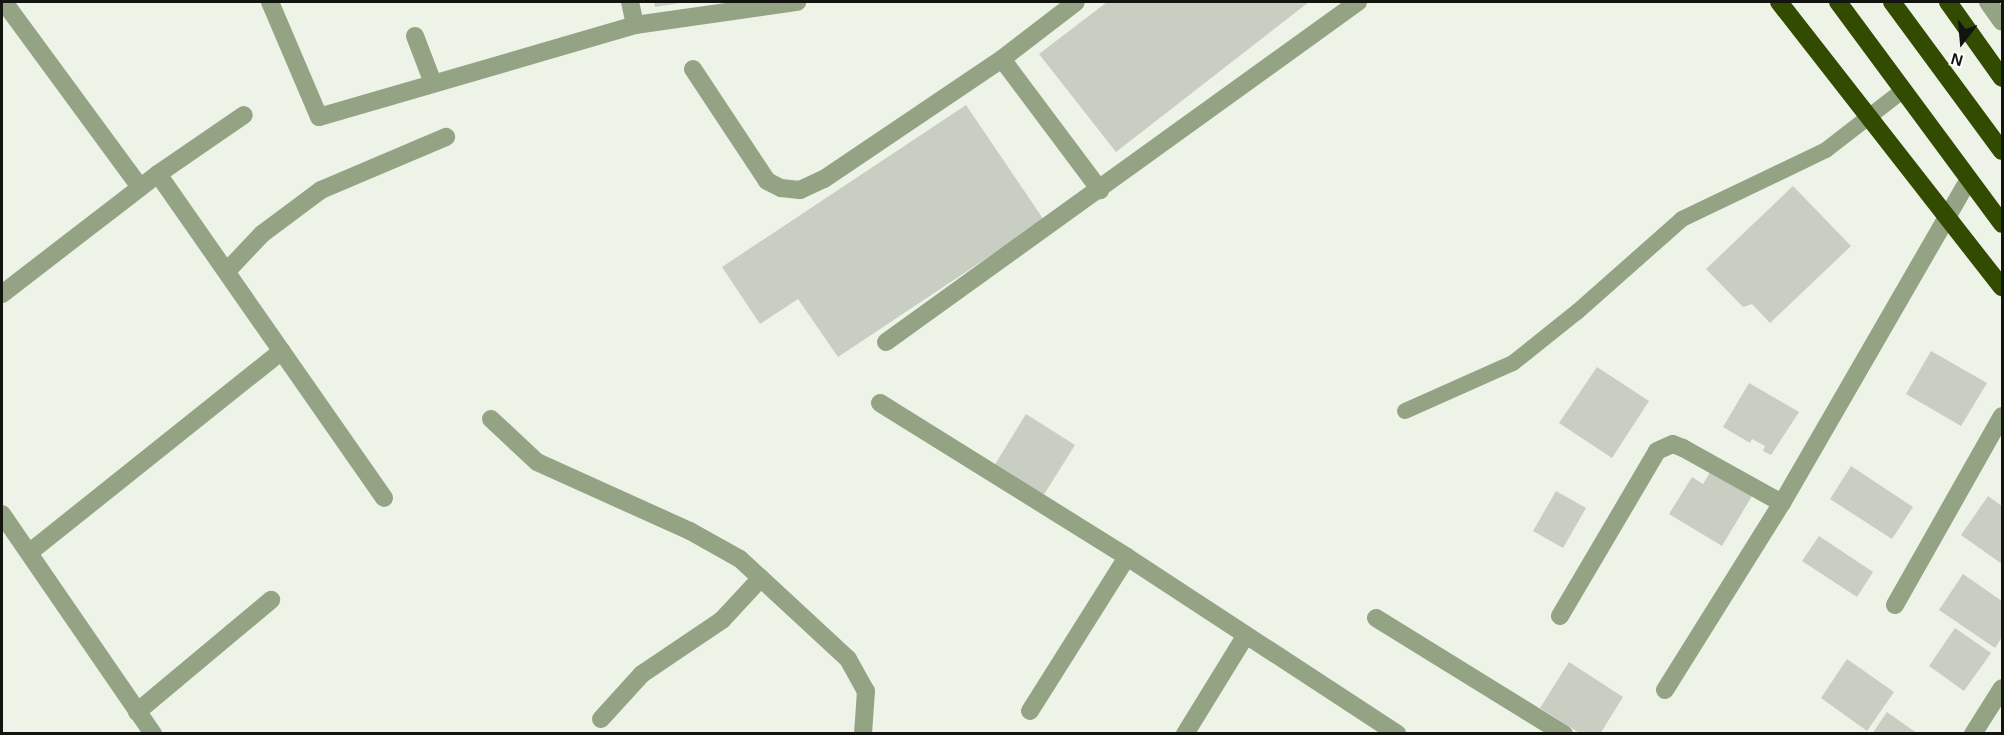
<!DOCTYPE html>
<style>
body{margin:0}
#map{position:relative;width:2004px;height:735px;overflow:hidden;background:#edf4e7;font-family:Arial,sans-serif}
div>[style]{position:absolute}
.building>*{inset:0;background:#c8cec2}
.lane>*{height:16px;margin:-8px;padding:0 8px;transform-origin:8px;border-radius:8px;background:#95a385}
.street>*{height:18px;margin:-9px;padding:0 9px;transform-origin:9px;border-radius:9px;background:#95a385}
.highway>*{height:18px;margin:-9px;padding:0 9px;transform-origin:9px;border-radius:9px;background:#324b00}
.highway-bridge>*{height:18px;margin:-9px;padding:0 9px;transform-origin:9px;border-radius:9px;background:#324b00}
span{translate:-50% -50%;white-space:nowrap;text-align:center;line-height:1.15;-webkit-text-stroke:4.5px #fff;paint-order:stroke}
.frame{position:absolute;inset:0;border:3px solid #121410;pointer-events:none}
.north{position:absolute;left:1932px;top:12px;width:60px;height:60px;-webkit-text-stroke:4px #fff;paint-order:stroke;rotate:196deg;font-size:16px;font-weight:700;line-height:24px;text-align:center;color:#121410}
.north::after{content:'';display:block;margin:auto;width:21px;height:27px;background:#121410;clip-path:polygon(50% 0,100% 100%,50% 72%,0 100%)}
</style>
<div id="map">
<div class="building">
<i style="clip-path:polygon(654px 2px,679px 2px,680px 3px,655px 7px)"></i>
<i style="clip-path:polygon(1107px 2px,1309px 2px,1116px 152px,1039px 54px)"></i>
<i style="clip-path:polygon(966px 105px,1044px 220px,838px 357px,798px 299px,760px 324px,722px 267px)"></i>
<i style="clip-path:polygon(1793px 186px,1851px 246px,1770px 323px,1752px 304px,1743px 307px,1706px 269px)"></i>
<i style="clip-path:polygon(1931px 351px,1987px 383px,1961px 426px,1906px 394px)"></i>
<i style="clip-path:polygon(1597px 367px,1649px 401px,1612px 458px,1559px 423px)"></i>
<i style="clip-path:polygon(1749px 383px,1799px 412px,1771px 455px,1763px 451px,1765px 446px,1752px 439px,1750px 443px,1723px 427px)"></i>
<i style="clip-path:polygon(1026px 414px,1075px 445px,1043px 496px,994px 466px)"></i>
<i style="clip-path:polygon(1851px 466px,1913px 507px,1892px 539px,1830px 499px)"></i>
<i style="clip-path:polygon(1711px 471px,1752px 496px,1722px 546px,1669px 514px,1692px 477px,1703px 484px)"></i>
<i style="clip-path:polygon(1556px 491px,1586px 508px,1563px 548px,1533px 531px)"></i>
<i style="clip-path:polygon(1988px 496px,2002px 506px,2002px 564px,1961px 535px)"></i>
<i style="clip-path:polygon(1819px 536px,1873px 572px,1857px 597px,1802px 561px)"></i>
<i style="clip-path:polygon(1963px 574px,2002px 601px,2002px 637px,1995px 648px,1939px 610px)"></i>
<i style="clip-path:polygon(1955px 628px,1991px 653px,1964px 691px,1929px 666px)"></i>
<i style="clip-path:polygon(1847px 659px,1894px 692px,1867px 731px,1821px 698px)"></i>
<i style="clip-path:polygon(1569px 662px,1623px 697px,1600px 734px,1581px 734px,1540px 708px)"></i>
<i style="clip-path:polygon(1887px 712px,1918px 734px,1872px 734px)"></i>
</div>
<div class="lane">
<i style="left:1405px;top:411px;width:118px;rotate:-24deg"></i>
<i style="left:1513px;top:363px;width:82px;rotate:-38.6deg"></i>
<i style="left:1577px;top:312px;width:140px;rotate:-41.5deg"></i>
<i style="left:1682px;top:219px;width:160px;rotate:-25.6deg"></i>
<i style="left:1826px;top:150px;width:90px;rotate:-37.8deg"></i>
</div>
<div class="street">
<i style="left:4px;top:2px;width:230px;rotate:53.7deg"></i>
<i style="left:270px;top:2px;width:125px;rotate:66.9deg"></i>
<i style="left:319px;top:117px;width:329px;rotate:-16.2deg"></i>
<i style="left:635px;top:25px;width:24px;rotate:-102deg"></i>
<i style="left:1988px;top:2px;width:24px;rotate:55deg"></i>
<i style="left:635px;top:25px;width:164px;rotate:-8.1deg"></i>
<i style="left:415px;top:36px;width:50px;rotate:69deg"></i>
<i style="left:1002px;top:59px;width:164px;rotate:53.2deg"></i>
<i style="left:693px;top:69px;width:134px;rotate:56.5deg"></i>
<i style="left:767px;top:181px;width:16px;rotate:27deg"></i>
<i style="left:781px;top:188px;width:19px;rotate:6deg"></i>
<i style="left:800px;top:190px;width:26px;rotate:-25deg"></i>
<i style="left:824px;top:179px;width:215px;rotate:-34deg"></i>
<i style="left:1002px;top:59px;width:93px;rotate:-37.6deg"></i>
<i style="left:158px;top:174px;width:395px;rotate:55.1deg"></i>
<i style="left:227px;top:271px;width:51px;rotate:-46.6deg"></i>
<i style="left:262px;top:234px;width:74px;rotate:-36.7deg"></i>
<i style="left:321px;top:190px;width:136px;rotate:-23deg"></i>
<i style="left:2px;top:294px;width:197px;rotate:-37.6deg"></i>
<i style="left:158px;top:174px;width:104px;rotate:-34.5deg"></i>
<i style="left:886px;top:342px;width:582px;rotate:-35.77deg"></i>
<i style="left:880px;top:403px;width:291px;rotate:31.9deg"></i>
<i style="left:1127px;top:557px;width:323px;rotate:33.2deg"></i>
<i style="left:491px;top:419px;width:63px;rotate:43.1deg"></i>
<i style="left:537px;top:462px;width:168px;rotate:24.3deg"></i>
<i style="left:690px;top:531px;width:57px;rotate:29.2deg"></i>
<i style="left:740px;top:559px;width:147px;rotate:42.8deg"></i>
<i style="left:848px;top:659px;width:37px;rotate:61deg"></i>
<i style="left:866px;top:691px;width:43px;rotate:94deg"></i>
<i style="left:2px;top:514px;width:267px;rotate:55.5deg"></i>
<i style="left:30px;top:552px;width:322px;rotate:-38.6deg"></i>
<i style="left:1895px;top:605px;width:217px;rotate:-60.5deg"></i>
<i style="left:1560px;top:616px;width:191px;rotate:-59.5deg"></i>
<i style="left:1657px;top:451px;width:17px;rotate:-24deg"></i>
<i style="left:1673px;top:444px;width:11px;rotate:22deg"></i>
<i style="left:1683px;top:448px;width:113px;rotate:29.1deg"></i>
<i style="left:1376px;top:618px;width:221px;rotate:31.7deg"></i>
<i style="left:1665px;top:690px;width:221px;rotate:-58deg"></i>
<i style="left:1782px;top:503px;width:366px;rotate:-60deg"></i>
<i style="left:1030px;top:711px;width:182px;rotate:-57.8deg"></i>
<i style="left:137px;top:712px;width:175px;rotate:-39.9deg"></i>
<i style="left:601px;top:719px;width:61px;rotate:-47.7deg"></i>
<i style="left:642px;top:674px;width:97px;rotate:-34deg"></i>
<i style="left:722px;top:620px;width:57px;rotate:-47.1deg"></i>
<i style="left:1185px;top:734px;width:116px;rotate:-58.4deg"></i>
<i style="left:1973px;top:734px;width:54px;rotate:-57.8deg"></i>
</div>
<div class="highway">
<i style="left:1838px;top:2px;width:276px;rotate:53.5deg"></i>
<i style="left:1892px;top:2px;width:185px;rotate:53.6deg"></i>
<i style="left:1948px;top:2px;width:93px;rotate:54.6deg"></i>
</div>
<div class="highway-bridge">
<i style="left:1779px;top:2px;width:362px;rotate:52deg"></i>
</div>
<div class="frame"></div>
<div class="north">N</div>
</div>
